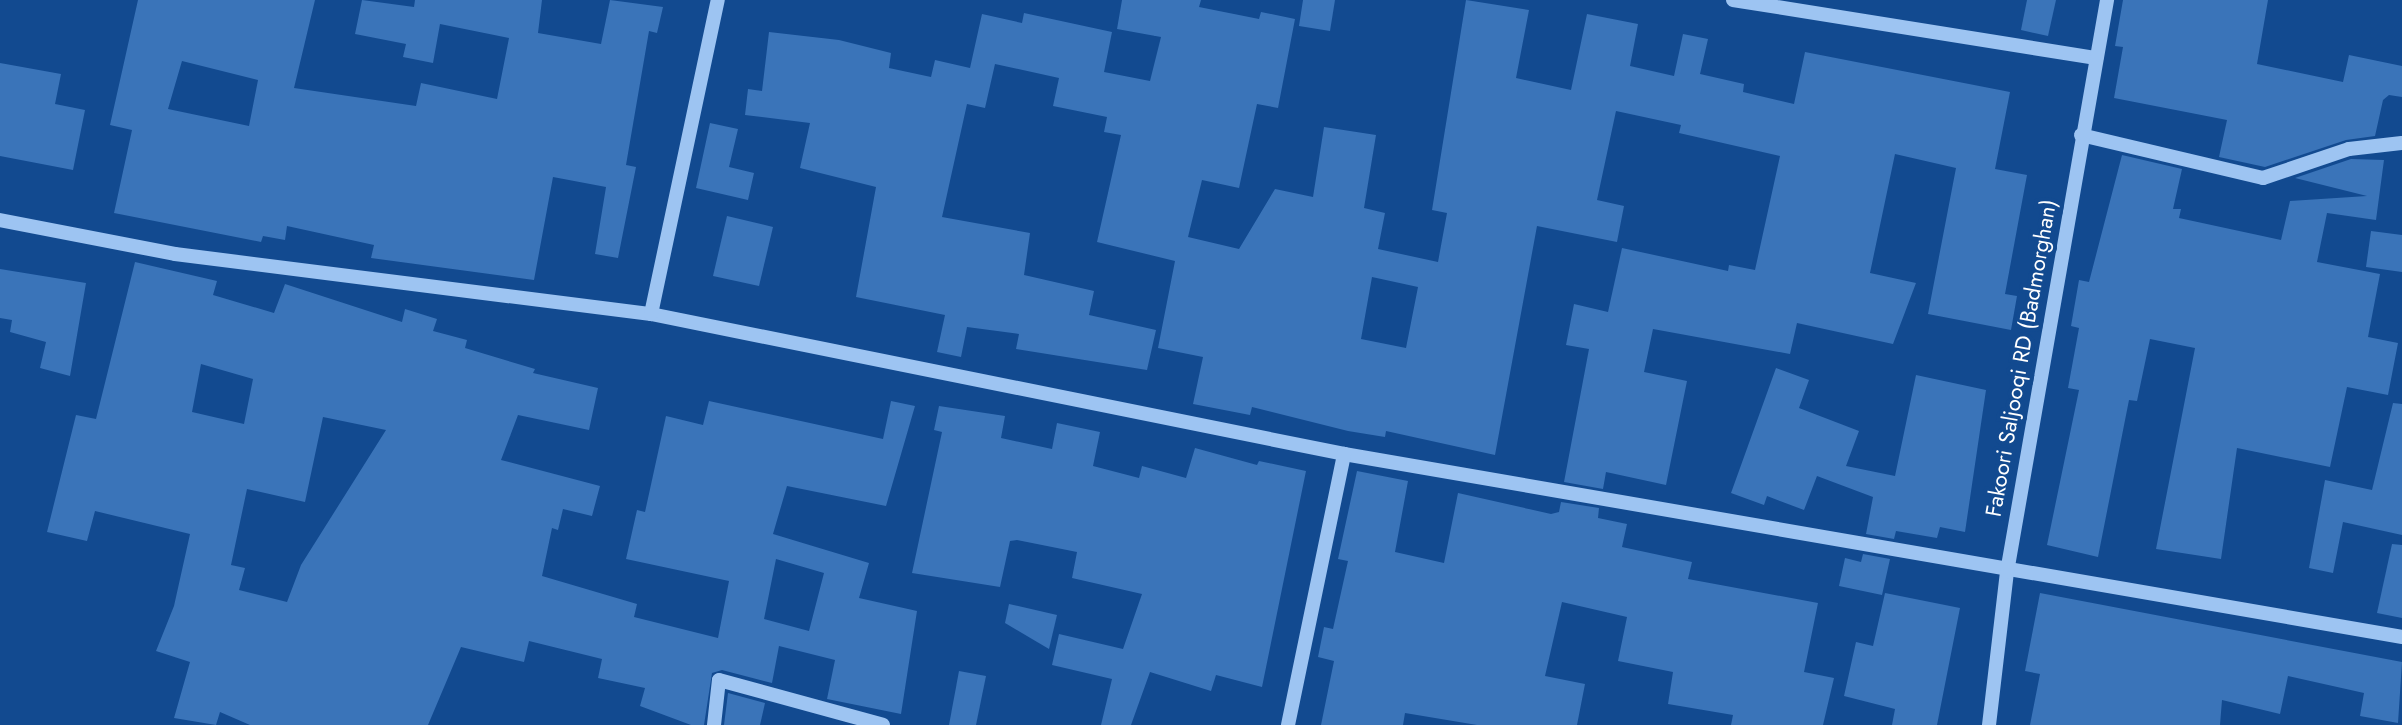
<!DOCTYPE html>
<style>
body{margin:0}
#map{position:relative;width:2402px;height:725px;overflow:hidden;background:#124a90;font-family:Jost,sans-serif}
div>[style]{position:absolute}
.building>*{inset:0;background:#3a74b9}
.minor>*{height:14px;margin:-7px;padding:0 7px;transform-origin:7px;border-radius:7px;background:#9dc4f2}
span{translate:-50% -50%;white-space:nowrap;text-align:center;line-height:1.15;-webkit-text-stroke:8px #124a90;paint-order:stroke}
.street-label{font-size:22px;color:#fff}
</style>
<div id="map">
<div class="building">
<i style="clip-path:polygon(evenodd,138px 0,315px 0,294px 88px,416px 106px,421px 83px,497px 99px,509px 38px,440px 24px,433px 63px,403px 57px,406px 44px,355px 34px,362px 0,414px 7px,415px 0,542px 0,538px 33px,601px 44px,610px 0,663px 7px,657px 33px,649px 31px,626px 165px,636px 167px,618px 258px,595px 254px,606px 187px,553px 177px,534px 280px,371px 258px,374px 245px,287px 226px,285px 240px,263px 236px,261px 242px,114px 213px,132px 130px,110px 125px,138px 0,182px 61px,258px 80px,249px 126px,168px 109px,182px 61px)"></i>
<i style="clip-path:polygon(evenodd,1122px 0,1201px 0,1199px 7px,1259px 19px,1261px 12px,1295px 19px,1278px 108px,1257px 104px,1239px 188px,1202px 180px,1188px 237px,1239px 249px,1275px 189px,1313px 197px,1324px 127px,1376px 135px,1364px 208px,1385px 213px,1378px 249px,1438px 262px,1447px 213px,1432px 210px,1466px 0,1529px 10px,1516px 78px,1571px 90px,1587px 14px,1638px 24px,1630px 66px,1674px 76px,1683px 34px,1708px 39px,1700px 74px,1744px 84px,1743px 92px,1794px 104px,1805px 52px,2010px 92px,1995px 169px,2027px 175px,2005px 294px,2017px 296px,2011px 330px,1928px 314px,1956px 168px,1895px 154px,1870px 273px,1916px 283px,1893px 344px,1797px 323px,1790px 354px,1653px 329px,1644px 372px,1687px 381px,1666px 485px,1606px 472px,1603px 489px,1564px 482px,1589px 349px,1566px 345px,1574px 304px,1608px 312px,1622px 248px,1728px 271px,1729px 265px,1755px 270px,1780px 156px,1679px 133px,1681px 125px,1616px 111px,1597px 200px,1624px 206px,1617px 242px,1537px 226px,1495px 455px,1386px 431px,1385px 437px,1348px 431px,1252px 407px,1250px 415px,1193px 404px,1203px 357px,1158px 348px,1175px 261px,1097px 242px,1121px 135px,1104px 132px,1107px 117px,1053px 106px,1059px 78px,995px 64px,985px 108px,967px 104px,942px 217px,1030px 233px,1024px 275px,1094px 291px,1089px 315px,1156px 330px,1147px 370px,1016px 349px,1019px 334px,967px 327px,961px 357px,937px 352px,945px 315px,856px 297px,876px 187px,800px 168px,810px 123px,745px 115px,748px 89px,762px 91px,769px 32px,839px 40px,891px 53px,889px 68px,931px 77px,935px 60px,970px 68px,982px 14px,1022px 23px,1024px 13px,1112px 32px,1104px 72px,1150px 81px,1161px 37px,1117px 29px,1122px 0,1372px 277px,1418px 287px,1406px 348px,1361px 339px,1372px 277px)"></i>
<i style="clip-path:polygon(1303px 0,1335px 0,1330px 31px,1299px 26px)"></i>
<i style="clip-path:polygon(2027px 0,2056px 0,2048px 36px,2021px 30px)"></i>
<i style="clip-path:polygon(2123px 0,2268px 0,2257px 64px,2343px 82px,2349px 55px,2402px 66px,2402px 97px,2389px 95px,2383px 100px,2375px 136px,2346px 140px,2265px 167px,2219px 157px,2227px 120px,2114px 98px,2123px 47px,2115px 46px)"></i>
<i style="clip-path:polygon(0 63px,61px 74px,55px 104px,85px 110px,73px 170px,0 156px)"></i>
<i style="clip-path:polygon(710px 123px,738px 129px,729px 167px,754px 173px,748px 200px,696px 188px)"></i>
<i style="clip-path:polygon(2122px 155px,2182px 169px,2173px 209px,2181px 209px,2179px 218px,2281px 240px,2290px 201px,2367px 196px,2295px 178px,2351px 159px,2384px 160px,2376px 220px,2327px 213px,2317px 262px,2380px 274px,2368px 337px,2398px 343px,2388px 395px,2347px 387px,2330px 467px,2237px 448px,2221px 559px,2156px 549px,2195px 348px,2150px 339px,2137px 401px,2129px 400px,2098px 557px,2047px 545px,2079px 390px,2068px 388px,2079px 328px,2071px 326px,2079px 280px,2089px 282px)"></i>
<i style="clip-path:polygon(727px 216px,773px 227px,759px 286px,713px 276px)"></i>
<i style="clip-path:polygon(2371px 231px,2402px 235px,2402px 272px,2366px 267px)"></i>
<i style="clip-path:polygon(evenodd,135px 262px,217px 281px,213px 295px,274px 313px,285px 284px,402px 322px,405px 309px,437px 319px,433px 331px,467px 340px,465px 348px,535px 369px,533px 373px,598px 388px,589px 430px,518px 415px,501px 460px,600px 486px,592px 516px,563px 509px,558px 530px,552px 528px,542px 576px,637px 604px,634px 617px,718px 638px,729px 581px,626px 559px,637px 510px,645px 512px,666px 416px,703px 425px,709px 401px,883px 439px,891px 401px,915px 406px,886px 506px,787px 486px,773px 534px,869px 563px,859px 598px,917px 611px,901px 714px,827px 699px,835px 660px,779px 646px,772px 683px,722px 670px,712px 673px,704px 725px,691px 725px,640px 706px,645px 688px,598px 678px,602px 659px,529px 641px,524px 662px,461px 647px,428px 725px,250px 725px,220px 712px,216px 725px,174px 718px,190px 662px,156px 651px,174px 606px,190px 534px,95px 511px,87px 541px,47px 532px,76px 415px,96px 419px,135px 262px,201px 364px,253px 379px,244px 424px,192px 412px,201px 364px,135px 262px,323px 417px,386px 430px,301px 565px,287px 602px,239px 590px,245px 568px,231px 565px,247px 489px,305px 502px,323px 417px,135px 262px,776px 559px,824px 573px,809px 631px,764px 619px,776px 559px)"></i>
<i style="clip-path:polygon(0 269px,86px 283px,70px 376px,40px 368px,46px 342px,10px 332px,12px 320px,0 318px)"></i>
<i style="clip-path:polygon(1776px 368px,1809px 380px,1799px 408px,1859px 431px,1846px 466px,1895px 476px,1916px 375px,1986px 390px,1965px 532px,1940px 527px,1937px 538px,1896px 531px,1894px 539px,1866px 534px,1873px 497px,1817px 476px,1804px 510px,1767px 496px,1764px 505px,1731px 493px)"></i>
<i style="clip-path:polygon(2393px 403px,2402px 404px,2402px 535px,2343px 522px,2333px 573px,2309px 568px,2325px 480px,2372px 490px)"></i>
<i style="clip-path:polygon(939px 406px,1005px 416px,1001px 438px,1052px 449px,1057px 423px,1100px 432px,1093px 466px,1139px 478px,1142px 466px,1186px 478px,1195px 448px,1257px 465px,1259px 461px,1306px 471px,1262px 687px,1216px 675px,1211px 691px,1150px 672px,1131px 725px,1101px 725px,1112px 679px,1052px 665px,1059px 634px,1123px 649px,1142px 594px,1072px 578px,1077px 552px,1017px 540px,1010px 541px,1000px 587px,912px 573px,942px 432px,934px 430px)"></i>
<i style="clip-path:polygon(1357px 471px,1408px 481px,1395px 552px,1444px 563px,1458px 493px,1551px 514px,1559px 512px,1561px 502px,1599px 508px,1598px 518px,1627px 524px,1622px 547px,1692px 562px,1688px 579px,1818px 603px,1804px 672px,1834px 678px,1823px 725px,1731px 725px,1733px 715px,1668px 704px,1673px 672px,1618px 661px,1627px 617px,1562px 602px,1545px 676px,1585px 684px,1577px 725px,1477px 725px,1405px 713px,1403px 725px,1321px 725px,1334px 661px,1318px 657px,1324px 627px,1333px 629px,1348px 561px,1338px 559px)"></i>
<i style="clip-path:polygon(2392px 544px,2402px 545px,2402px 618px,2377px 613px)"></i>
<i style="clip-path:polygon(1863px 554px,1890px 559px,1882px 595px,1839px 586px,1845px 558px,1861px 562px)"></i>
<i style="clip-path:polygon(1885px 593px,1960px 608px,1937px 725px,1892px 725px,1895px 709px,1844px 696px,1856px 642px,1873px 646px)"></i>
<i style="clip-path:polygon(2040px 593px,2402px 662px,2398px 723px,2360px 716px,2364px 693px,2288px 676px,2280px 714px,2222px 700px,2220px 725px,2030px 725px,2040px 674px,2025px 671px)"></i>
<i style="clip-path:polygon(1009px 604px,1057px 615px,1049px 649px,1005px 623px)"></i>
<i style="clip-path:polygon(959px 671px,986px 676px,976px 725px,949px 725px)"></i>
<i style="clip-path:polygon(728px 693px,765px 703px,760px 725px,724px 725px)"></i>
</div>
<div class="minor">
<i style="left:1733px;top:0;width:368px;rotate:9.1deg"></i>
<i style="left:2081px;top:135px;width:187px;rotate:13.3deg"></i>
<i style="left:2263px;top:178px;width:91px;rotate:-18.6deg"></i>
<i style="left:2349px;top:149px;width:53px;rotate:-6.5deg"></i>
<i style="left:0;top:220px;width:178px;rotate:11deg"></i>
<i style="left:175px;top:254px;width:480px;rotate:7.2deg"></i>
<i style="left:651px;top:314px;width:707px;rotate:11.42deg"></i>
<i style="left:1344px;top:454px;width:1074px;rotate:9.81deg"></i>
<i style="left:651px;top:314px;width:321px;rotate:-78deg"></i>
<i style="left:714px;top:725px;width:45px;rotate:-83.7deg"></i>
<i style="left:719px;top:680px;width:170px;rotate:15.3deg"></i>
<i style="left:1288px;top:725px;width:277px;rotate:-78.3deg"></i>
<i style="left:1989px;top:725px;width:154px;rotate:-83.3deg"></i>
<i style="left:2007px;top:572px;width:581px;rotate:-80.08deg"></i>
</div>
<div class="street-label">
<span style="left:2021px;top:358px;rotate:-80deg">Fakoori Saljooqi RD (Badmorghan)</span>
</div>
</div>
